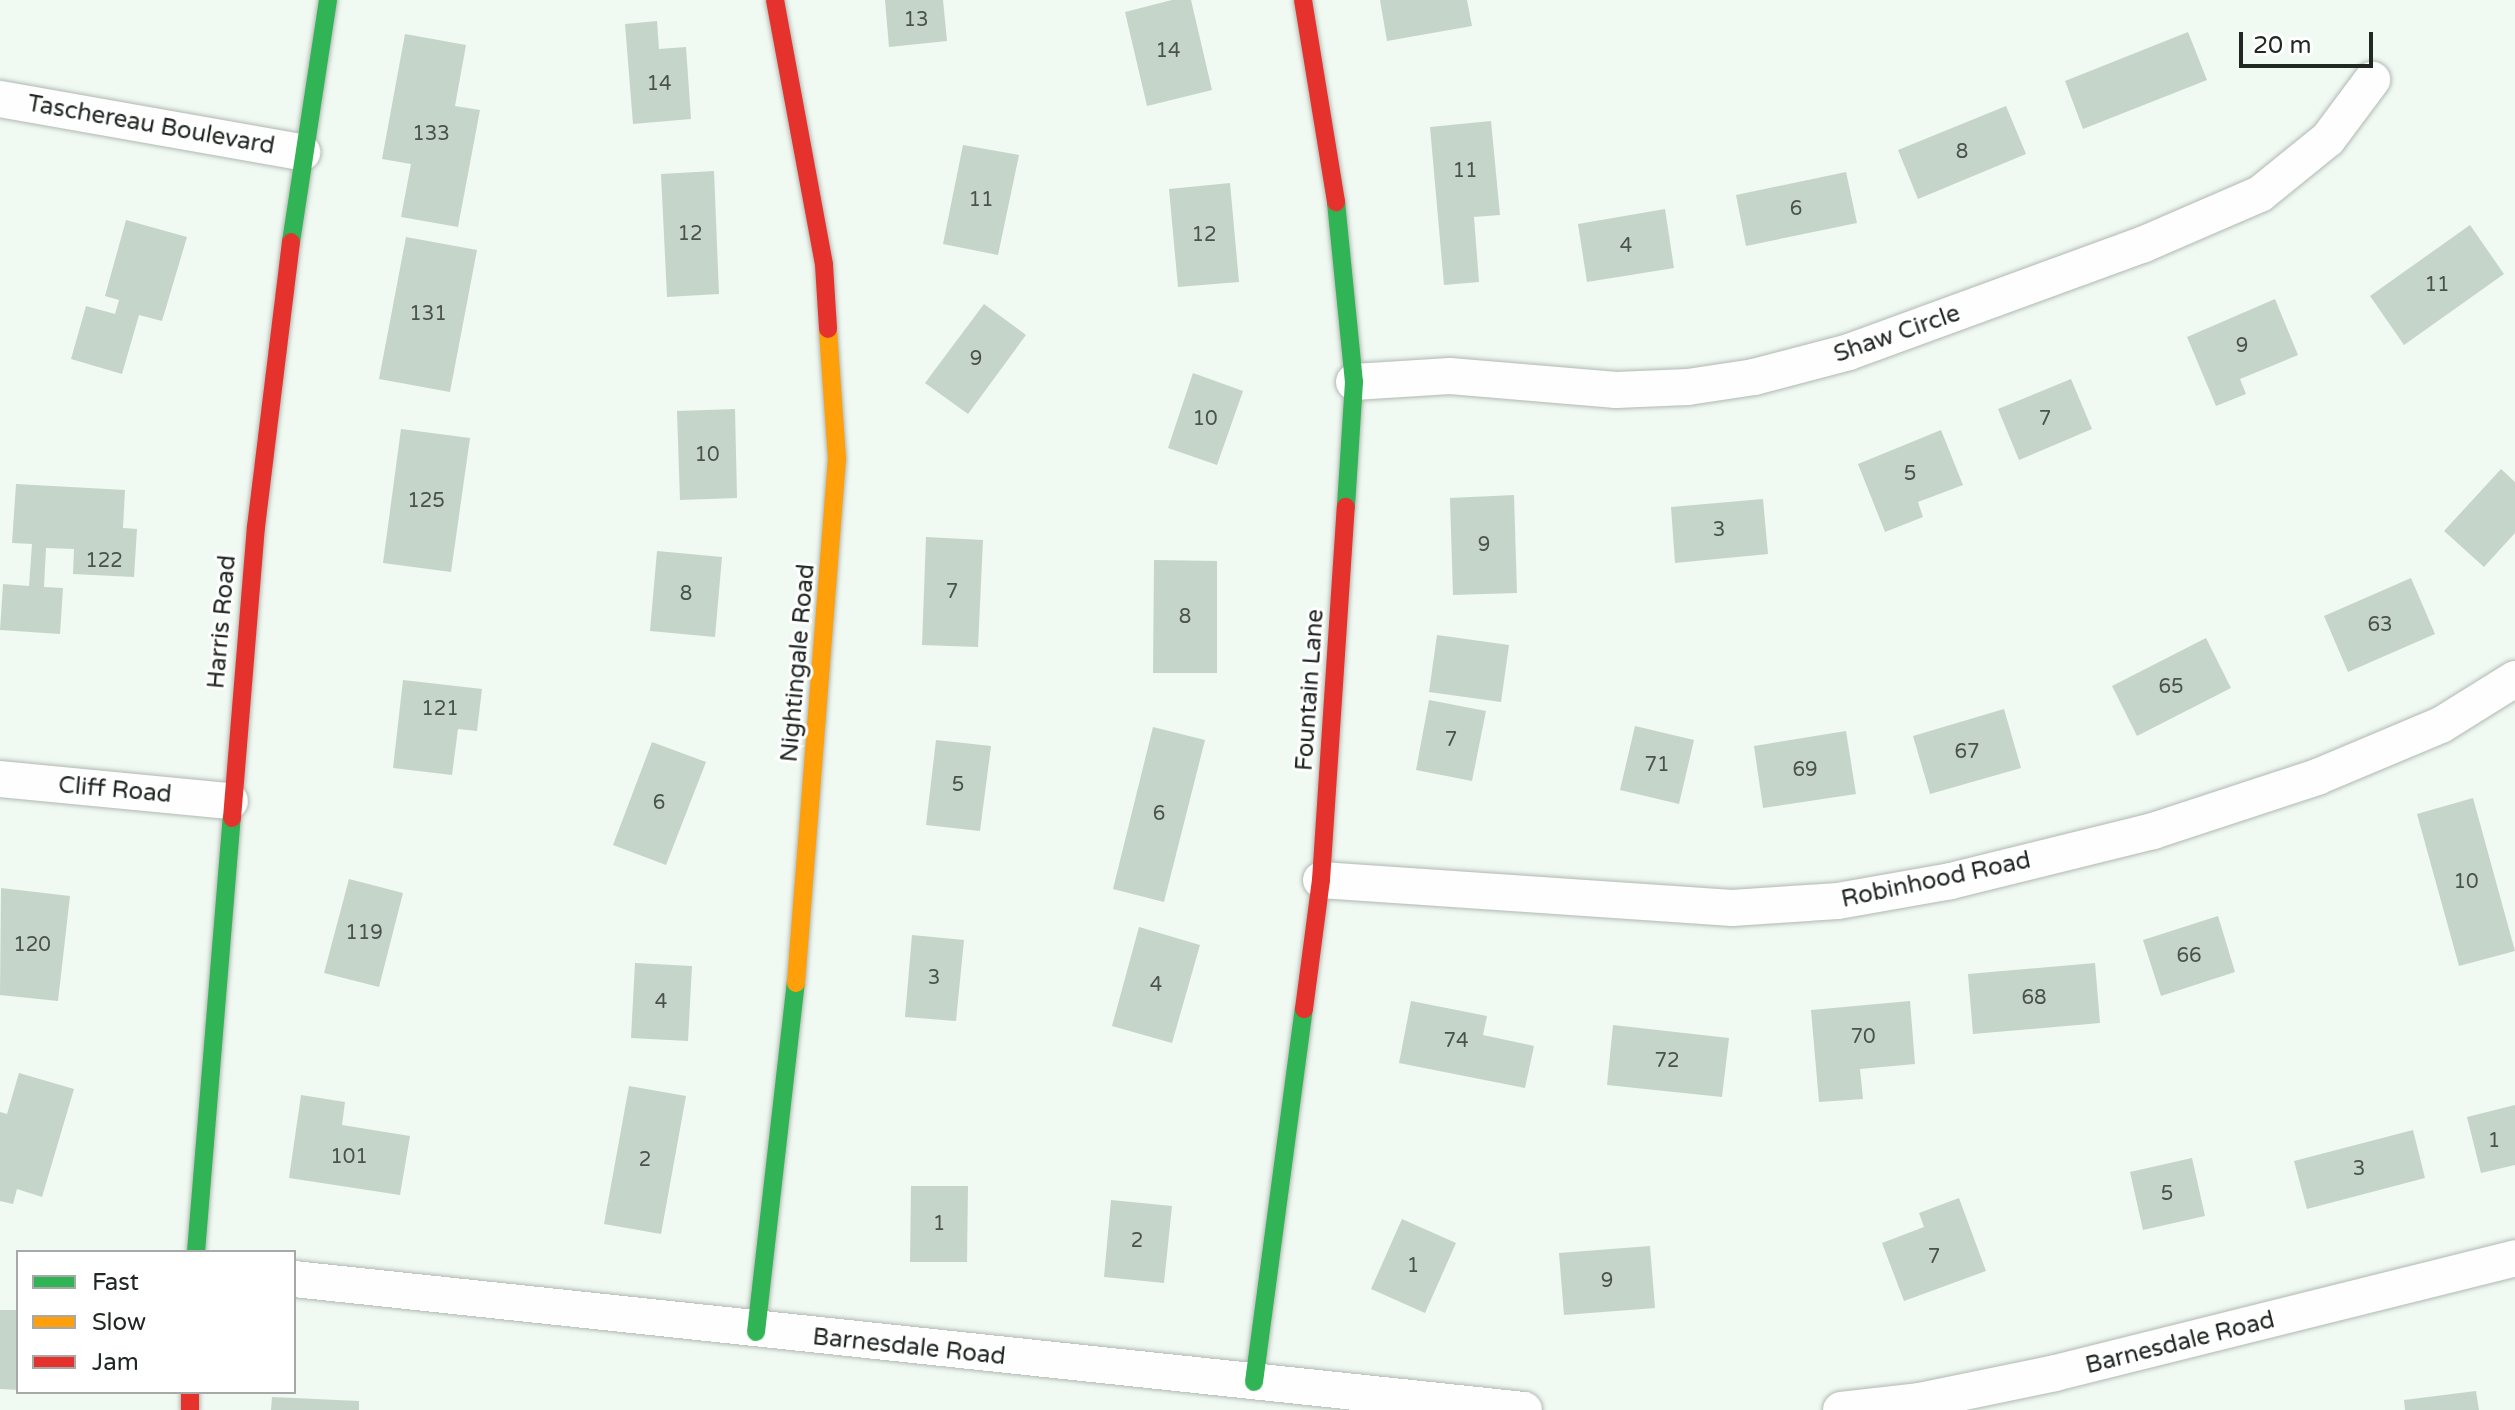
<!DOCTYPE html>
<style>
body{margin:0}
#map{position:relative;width:2515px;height:1410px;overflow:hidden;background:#f0f9f2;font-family:"Varela Round",sans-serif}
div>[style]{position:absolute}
.building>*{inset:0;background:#c6d5c9}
.roads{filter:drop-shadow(0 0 2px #b1b8b2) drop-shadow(0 0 2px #b1b8b2)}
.street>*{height:36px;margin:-18px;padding:0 18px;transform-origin:18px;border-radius:18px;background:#fdfefd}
.fast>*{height:18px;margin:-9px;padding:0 9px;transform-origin:9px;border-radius:9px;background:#30b455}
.slow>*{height:18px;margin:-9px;padding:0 9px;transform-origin:9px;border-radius:9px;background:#ff9f0a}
.jam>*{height:18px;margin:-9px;padding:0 9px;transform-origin:9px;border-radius:9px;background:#e5322d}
span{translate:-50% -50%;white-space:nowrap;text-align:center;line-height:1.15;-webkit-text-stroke:6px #fff;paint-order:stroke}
.number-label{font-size:20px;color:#4a524c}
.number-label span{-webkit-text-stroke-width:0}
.street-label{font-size:24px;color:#212723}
.legend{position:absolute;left:16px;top:1250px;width:280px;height:144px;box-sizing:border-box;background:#fff;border:2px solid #a6a9a7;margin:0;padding:10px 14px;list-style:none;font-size:24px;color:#212723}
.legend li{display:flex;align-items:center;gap:16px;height:40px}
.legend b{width:40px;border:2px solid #a6a9a7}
.scale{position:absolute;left:2239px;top:32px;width:134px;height:36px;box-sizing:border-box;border:4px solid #212723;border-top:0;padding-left:10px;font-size:24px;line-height:28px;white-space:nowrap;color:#212723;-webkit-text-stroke:6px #fff;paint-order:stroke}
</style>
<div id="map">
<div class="building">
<i style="clip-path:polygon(885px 0,943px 0,947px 41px,889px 47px)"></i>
<i style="clip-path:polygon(1172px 0,1191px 0,1212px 90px,1147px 106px,1125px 12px)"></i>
<i style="clip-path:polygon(1380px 0,1467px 0,1472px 26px,1387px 41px)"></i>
<i style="clip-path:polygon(657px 21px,659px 49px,686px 47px,691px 119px,633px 124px,625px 24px)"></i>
<i style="clip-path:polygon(2188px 32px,2207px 80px,2083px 129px,2065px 81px)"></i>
<i style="clip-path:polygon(405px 34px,466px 45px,455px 106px,480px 110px,458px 227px,401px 217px,411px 164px,382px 159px)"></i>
<i style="clip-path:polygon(2006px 106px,2026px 154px,1918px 199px,1898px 150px)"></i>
<i style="clip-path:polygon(1491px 121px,1500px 215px,1474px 217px,1479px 282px,1444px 285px,1430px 127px)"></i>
<i style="clip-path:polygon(963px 145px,1019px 155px,998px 255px,943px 244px)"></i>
<i style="clip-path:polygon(714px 171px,719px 294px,667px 297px,661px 174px)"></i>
<i style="clip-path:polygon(1846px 172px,1857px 223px,1746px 246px,1736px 195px)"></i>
<i style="clip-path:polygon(1230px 183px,1239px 282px,1178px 287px,1169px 189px)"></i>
<i style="clip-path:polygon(1665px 209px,1674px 268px,1587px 282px,1578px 224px)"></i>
<i style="clip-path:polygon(126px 220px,187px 237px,162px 321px,139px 315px,122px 374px,71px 359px,86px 306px,115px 314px,119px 300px,105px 296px)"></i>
<i style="clip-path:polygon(2470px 225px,2504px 274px,2404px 345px,2370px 296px)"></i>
<i style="clip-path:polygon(406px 237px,477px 250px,450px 392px,379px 379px)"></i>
<i style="clip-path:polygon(2275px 299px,2298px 355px,2240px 379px,2246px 394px,2216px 406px,2187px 337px)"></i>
<i style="clip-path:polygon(984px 304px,1026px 335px,968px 414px,925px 383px)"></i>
<i style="clip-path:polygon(1193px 373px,1243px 391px,1217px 465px,1168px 448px)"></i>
<i style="clip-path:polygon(2071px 379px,2092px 429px,2019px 460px,1998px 409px)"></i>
<i style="clip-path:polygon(735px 409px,737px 498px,680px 500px,677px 411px)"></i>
<i style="clip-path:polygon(401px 429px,470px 438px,451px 572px,383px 563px)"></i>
<i style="clip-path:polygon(1941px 430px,1963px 485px,1918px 502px,1923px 517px,1885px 532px,1858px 464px)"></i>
<i style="clip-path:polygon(2501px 469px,2515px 482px,2515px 533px,2484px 567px,2444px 531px)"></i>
<i style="clip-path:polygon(16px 484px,125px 490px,123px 528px,137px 529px,134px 577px,73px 574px,74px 549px,46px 548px,44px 587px,63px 588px,60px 634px,0 630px,3px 584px,29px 586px,32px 544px,12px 543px)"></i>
<i style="clip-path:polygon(1514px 495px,1517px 593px,1453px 595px,1450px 498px)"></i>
<i style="clip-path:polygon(1763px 499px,1768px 554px,1675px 563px,1671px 507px)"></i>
<i style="clip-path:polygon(926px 537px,983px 540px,978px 647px,922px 645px)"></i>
<i style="clip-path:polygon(657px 551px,722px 557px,715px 637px,650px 631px)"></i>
<i style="clip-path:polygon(1154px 560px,1217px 561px,1217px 673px,1153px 673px)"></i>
<i style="clip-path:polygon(2411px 578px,2435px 634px,2348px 672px,2324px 616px)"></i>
<i style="clip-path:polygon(1437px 635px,1509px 645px,1501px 702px,1429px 692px)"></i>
<i style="clip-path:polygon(2206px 638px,2231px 688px,2137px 736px,2112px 686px)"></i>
<i style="clip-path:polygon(403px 680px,482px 689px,477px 731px,458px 729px,452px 775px,393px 768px)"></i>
<i style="clip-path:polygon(1429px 700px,1486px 711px,1472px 781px,1416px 770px)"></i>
<i style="clip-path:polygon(2004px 709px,2021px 768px,1930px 794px,1913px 736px)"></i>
<i style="clip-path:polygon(1635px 726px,1694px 740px,1679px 804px,1620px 790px)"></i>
<i style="clip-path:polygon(1153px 727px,1205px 740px,1164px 902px,1113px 889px)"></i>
<i style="clip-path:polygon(1846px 731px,1856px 794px,1763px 808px,1754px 746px)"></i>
<i style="clip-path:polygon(936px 740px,991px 746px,980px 831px,926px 825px)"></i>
<i style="clip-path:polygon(652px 742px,706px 762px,666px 865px,613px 845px)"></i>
<i style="clip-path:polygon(2473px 798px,2515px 951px,2459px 966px,2417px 814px)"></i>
<i style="clip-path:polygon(349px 879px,403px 893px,379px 987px,324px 973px)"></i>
<i style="clip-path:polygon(1px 888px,70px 896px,58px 1001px,0 995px)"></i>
<i style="clip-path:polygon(2218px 916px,2235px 972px,2161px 996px,2143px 940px)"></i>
<i style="clip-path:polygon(1139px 927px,1200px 945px,1172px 1043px,1112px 1026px)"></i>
<i style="clip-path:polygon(912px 935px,964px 940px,956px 1021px,905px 1017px)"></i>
<i style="clip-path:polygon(635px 963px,692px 966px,688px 1041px,631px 1038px)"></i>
<i style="clip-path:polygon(2095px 963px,2100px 1023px,1973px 1034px,1968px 974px)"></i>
<i style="clip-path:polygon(1411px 1001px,1487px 1016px,1483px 1035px,1534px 1046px,1525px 1088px,1399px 1063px)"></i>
<i style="clip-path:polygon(1910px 1001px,1915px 1064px,1860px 1069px,1863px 1099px,1819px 1102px,1811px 1010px)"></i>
<i style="clip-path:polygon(1613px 1025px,1729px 1038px,1722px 1097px,1607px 1085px)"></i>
<i style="clip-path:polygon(19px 1073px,74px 1089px,42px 1197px,17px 1189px,13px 1204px,0 1201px,0 1112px,7px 1114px)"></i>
<i style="clip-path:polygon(629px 1086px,686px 1096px,661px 1234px,604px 1224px)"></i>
<i style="clip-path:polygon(301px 1095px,345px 1102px,342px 1125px,410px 1136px,400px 1195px,289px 1178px)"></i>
<i style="clip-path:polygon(2515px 1105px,2515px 1165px,2481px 1173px,2467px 1117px)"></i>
<i style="clip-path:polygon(2413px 1130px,2425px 1178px,2307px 1209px,2294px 1161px)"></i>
<i style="clip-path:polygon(2192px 1158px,2205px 1216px,2143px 1230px,2130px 1172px)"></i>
<i style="clip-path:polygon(911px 1186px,968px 1186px,967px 1262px,910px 1262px)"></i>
<i style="clip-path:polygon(1959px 1198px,1986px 1271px,1904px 1301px,1882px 1243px,1924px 1227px,1919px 1213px)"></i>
<i style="clip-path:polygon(1111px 1200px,1172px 1206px,1164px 1283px,1104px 1277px)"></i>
<i style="clip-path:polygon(1402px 1219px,1456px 1243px,1425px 1313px,1371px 1289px)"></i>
<i style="clip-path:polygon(1650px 1246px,1655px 1308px,1564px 1315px,1559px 1253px)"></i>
<i style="clip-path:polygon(0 1310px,18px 1310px,18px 1390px,0 1389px)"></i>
<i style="clip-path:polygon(2476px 1391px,2479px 1410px,2405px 1410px,2404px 1400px)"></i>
<i style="clip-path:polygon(272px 1397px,359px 1401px,359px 1410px,271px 1410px)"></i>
</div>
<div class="roads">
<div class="street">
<i style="left:0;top:99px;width:307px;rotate:10deg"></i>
<i style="left:1354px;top:382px;width:96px;rotate:-3.6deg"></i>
<i style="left:1450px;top:376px;width:167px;rotate:4.8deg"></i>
<i style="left:1616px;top:390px;width:72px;rotate:-2.4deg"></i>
<i style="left:1688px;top:387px;width:67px;rotate:-8.6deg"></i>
<i style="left:1754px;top:377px;width:98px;rotate:-14.7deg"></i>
<i style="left:1849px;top:352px;width:312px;rotate:-20.1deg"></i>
<i style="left:2142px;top:245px;width:129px;rotate:-23.4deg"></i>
<i style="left:2260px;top:194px;width:87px;rotate:-39deg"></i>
<i style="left:2328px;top:139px;width:74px;rotate:-53.3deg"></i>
<i style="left:0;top:779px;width:231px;rotate:5.5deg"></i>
<i style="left:1321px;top:880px;width:412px;rotate:3.9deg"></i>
<i style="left:1732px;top:908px;width:106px;rotate:-3.8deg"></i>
<i style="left:1838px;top:901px;width:115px;rotate:-10deg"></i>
<i style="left:1951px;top:881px;width:208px;rotate:-13.9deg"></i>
<i style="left:2153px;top:831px;width:173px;rotate:-18.2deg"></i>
<i style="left:2317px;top:777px;width:134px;rotate:-22.8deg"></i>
<i style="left:2441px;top:725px;width:87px;rotate:-31.9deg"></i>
<i style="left:294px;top:1279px;width:1237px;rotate:6.08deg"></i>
<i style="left:1841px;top:1410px;width:80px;rotate:-6.5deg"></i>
<i style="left:1920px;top:1401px;width:138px;rotate:-11.7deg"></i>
<i style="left:2055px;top:1373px;width:474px;rotate:-14deg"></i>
</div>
<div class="fast">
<i style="left:1336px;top:202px;width:181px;rotate:84.3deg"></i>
<i style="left:1354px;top:382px;width:125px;rotate:93.7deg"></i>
<i style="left:291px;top:242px;width:245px;rotate:-81.3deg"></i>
<i style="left:196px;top:1252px;width:435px;rotate:-85.3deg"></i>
<i style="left:756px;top:1332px;width:351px;rotate:-83.5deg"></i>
<i style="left:1254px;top:1382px;width:376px;rotate:-82.4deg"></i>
</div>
<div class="slow">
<i style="left:796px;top:983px;width:526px;rotate:-85.53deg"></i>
<i style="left:837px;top:459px;width:130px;rotate:-94deg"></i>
</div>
<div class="jam">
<i style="left:775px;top:0;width:269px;rotate:79.5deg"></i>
<i style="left:824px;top:265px;width:64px;rotate:86.4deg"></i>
<i style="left:1303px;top:0;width:205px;rotate:80.7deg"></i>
<i style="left:232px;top:818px;width:292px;rotate:-85.3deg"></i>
<i style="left:256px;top:527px;width:287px;rotate:-83deg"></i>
<i style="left:1304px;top:1009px;width:130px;rotate:-82.5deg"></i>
<i style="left:1321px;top:880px;width:374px;rotate:-86.2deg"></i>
<i style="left:190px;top:1392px;width:18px;rotate:90deg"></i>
</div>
</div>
<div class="number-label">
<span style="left:916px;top:20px">13</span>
<span style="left:1168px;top:51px">14</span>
<span style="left:659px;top:84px">14</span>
<span style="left:431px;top:134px">133</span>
<span style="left:1962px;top:152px">8</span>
<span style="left:1465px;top:171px">11</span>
<span style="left:981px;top:200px">11</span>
<span style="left:1796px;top:209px">6</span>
<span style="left:690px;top:234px">12</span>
<span style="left:1204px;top:235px">12</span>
<span style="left:1626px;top:246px">4</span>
<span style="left:2437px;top:285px">11</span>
<span style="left:428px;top:314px">131</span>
<span style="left:2242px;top:346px">9</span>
<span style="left:976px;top:359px">9</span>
<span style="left:1205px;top:419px">10</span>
<span style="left:2045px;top:419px">7</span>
<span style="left:707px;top:455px">10</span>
<span style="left:1910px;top:474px">5</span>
<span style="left:426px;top:501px">125</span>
<span style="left:1719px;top:530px">3</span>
<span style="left:1484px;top:545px">9</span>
<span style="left:104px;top:561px">122</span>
<span style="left:952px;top:592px">7</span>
<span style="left:686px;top:594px">8</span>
<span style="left:1185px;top:617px">8</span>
<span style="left:2380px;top:625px">63</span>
<span style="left:2171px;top:687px">65</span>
<span style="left:440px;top:709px">121</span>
<span style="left:1451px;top:740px">7</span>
<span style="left:1967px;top:752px">67</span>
<span style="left:1657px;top:765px">71</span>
<span style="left:1805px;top:770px">69</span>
<span style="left:958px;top:785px">5</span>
<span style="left:659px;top:803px">6</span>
<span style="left:1159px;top:814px">6</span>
<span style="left:2466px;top:882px">10</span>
<span style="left:364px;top:933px">119</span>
<span style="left:32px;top:945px">120</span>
<span style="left:2189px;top:956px">66</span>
<span style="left:934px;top:978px">3</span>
<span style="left:1156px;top:985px">4</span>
<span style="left:2034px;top:998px">68</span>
<span style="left:661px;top:1002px">4</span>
<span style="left:1863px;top:1037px">70</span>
<span style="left:1456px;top:1041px">74</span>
<span style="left:1667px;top:1061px">72</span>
<span style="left:2494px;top:1141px">1</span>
<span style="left:349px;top:1157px">101</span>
<span style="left:645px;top:1160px">2</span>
<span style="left:2359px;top:1169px">3</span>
<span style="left:2167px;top:1194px">5</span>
<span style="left:939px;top:1224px">1</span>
<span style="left:1137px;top:1241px">2</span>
<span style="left:1934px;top:1257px">7</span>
<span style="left:1413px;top:1266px">1</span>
<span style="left:1607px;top:1281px">9</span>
</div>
<div class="street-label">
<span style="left:151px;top:125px;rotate:10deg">Taschereau Boulevard</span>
<span style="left:1897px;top:334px;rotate:-19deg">Shaw Circle</span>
<span style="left:222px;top:622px;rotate:-85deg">Harris Road</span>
<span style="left:798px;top:663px;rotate:-85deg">Nightingale Road</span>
<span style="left:1310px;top:690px;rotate:-86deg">Fountain Lane</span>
<span style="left:115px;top:790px;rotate:5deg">Cliff Road</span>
<span style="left:1936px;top:880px;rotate:-12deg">Robinhood Road</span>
<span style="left:2180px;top:1343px;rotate:-14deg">Barnesdale Road</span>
<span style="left:909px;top:1347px;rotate:6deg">Barnesdale Road</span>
</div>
<ul class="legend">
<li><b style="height:10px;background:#30b455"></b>Fast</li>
<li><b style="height:10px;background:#ff9f0a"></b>Slow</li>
<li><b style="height:10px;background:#e5322d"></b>Jam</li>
</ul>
<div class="scale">20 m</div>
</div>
